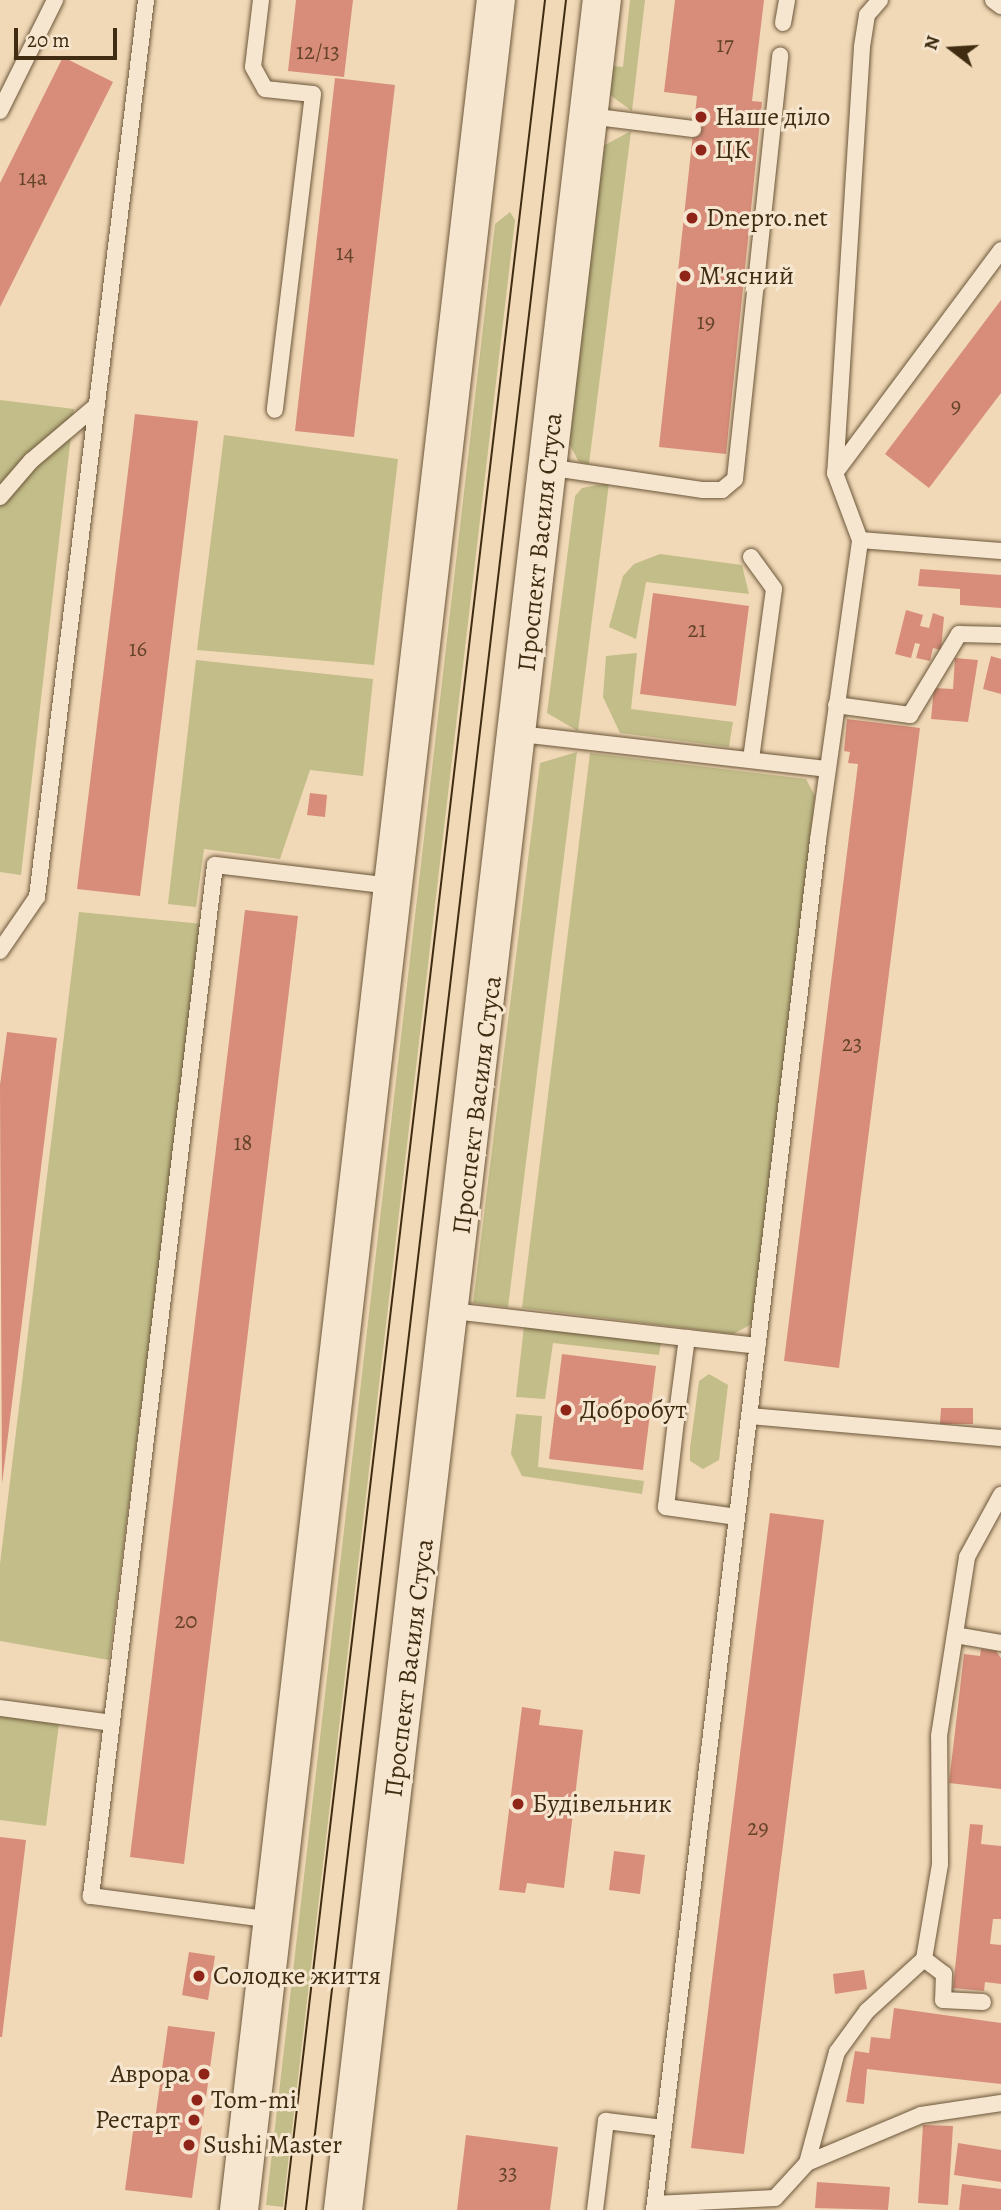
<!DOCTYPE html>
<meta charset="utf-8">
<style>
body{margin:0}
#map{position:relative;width:1001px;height:2210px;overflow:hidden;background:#f1d9b7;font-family:Alegreya,serif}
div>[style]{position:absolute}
.green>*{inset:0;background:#c2bd89}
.building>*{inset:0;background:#d78d7a}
.roads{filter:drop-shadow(0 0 2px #6c573a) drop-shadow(0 0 2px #6c573a)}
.lane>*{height:16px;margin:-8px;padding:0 8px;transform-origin:8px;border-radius:8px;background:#f6e6d0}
.secondary>*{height:38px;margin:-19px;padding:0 19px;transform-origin:19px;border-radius:19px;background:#f6e6d0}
.tram>*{height:2px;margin:-1px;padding:0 1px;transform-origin:1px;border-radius:1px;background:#402c10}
.dots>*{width:19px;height:19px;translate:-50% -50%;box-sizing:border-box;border:4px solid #f6e6d0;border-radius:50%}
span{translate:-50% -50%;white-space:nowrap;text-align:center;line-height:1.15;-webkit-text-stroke:6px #f6e6d0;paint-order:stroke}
.number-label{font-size:23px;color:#66442a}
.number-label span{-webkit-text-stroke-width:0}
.poi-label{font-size:26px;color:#402c10}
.left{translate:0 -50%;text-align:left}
.right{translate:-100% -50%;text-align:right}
.street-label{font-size:26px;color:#402c10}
.north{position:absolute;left:917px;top:14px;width:70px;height:70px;-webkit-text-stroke:5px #f6e6d0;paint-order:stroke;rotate:287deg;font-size:19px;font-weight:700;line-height:28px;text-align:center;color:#402c10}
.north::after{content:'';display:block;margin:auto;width:24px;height:32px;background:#402c10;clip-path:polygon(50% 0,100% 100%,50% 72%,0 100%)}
.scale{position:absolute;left:14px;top:28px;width:103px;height:32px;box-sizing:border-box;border:4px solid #402c10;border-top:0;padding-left:9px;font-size:21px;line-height:24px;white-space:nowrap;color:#402c10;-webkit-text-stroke:5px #f6e6d0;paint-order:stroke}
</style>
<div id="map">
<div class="green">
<i style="clip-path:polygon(630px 0,645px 0,632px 111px,610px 95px,612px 66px,623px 67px)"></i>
<i style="clip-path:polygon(631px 131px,589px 464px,579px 462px,567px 440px,603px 146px)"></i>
<i style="clip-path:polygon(510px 212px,515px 220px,283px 2207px,266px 2205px,495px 224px)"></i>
<i style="clip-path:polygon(0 400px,74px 409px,21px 875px,0 872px)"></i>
<i style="clip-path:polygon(224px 435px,398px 459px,374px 665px,197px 650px)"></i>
<i style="clip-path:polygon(609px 483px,578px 731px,547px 713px,575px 496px,582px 488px)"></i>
<i style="clip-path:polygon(660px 554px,742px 565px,749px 594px,646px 582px,636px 639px,609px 627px,623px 576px,634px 564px)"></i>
<i style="clip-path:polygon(637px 653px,631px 709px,733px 722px,729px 747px,620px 733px,603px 697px,606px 656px)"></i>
<i style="clip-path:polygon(196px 660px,373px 679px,363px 776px,310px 770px,280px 859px,204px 849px,196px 907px,168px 904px)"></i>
<i style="clip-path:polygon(577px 752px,508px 1307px,473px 1303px,540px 763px)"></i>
<i style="clip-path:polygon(590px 753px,806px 779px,815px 796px,754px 1323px,733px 1334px,522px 1308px)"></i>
<i style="clip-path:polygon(79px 912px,203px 924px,109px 1660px,0 1641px,0 1564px)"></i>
<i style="clip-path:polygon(524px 1326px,661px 1343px,659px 1355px,553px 1343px,545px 1399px,516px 1397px)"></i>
<i style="clip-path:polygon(709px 1374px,728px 1385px,719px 1460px,703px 1469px,690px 1461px,690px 1448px,699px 1381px)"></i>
<i style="clip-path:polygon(516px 1414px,542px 1416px,538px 1467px,644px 1481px,642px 1494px,522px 1476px,511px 1454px)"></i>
<i style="clip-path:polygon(0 1716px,59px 1723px,46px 1826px,0 1820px)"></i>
</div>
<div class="building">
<i style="clip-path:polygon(296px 0,353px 0,344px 77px,288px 71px)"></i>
<i style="clip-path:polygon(675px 0,764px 0,752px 101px,762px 102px,726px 454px,659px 447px,697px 96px,664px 92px)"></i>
<i style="clip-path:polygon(63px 57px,113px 82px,0 307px,0 183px)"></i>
<i style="clip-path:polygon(335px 78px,395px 85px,354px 437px,295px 431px)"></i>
<i style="clip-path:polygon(1001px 300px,1001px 393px,929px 488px,885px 454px)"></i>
<i style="clip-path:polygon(135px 414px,198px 421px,140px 896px,77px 889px)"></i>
<i style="clip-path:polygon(920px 569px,1001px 575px,1001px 608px,960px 605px,960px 589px,918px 586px)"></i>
<i style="clip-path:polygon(653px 593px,749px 606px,736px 706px,640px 694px)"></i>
<i style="clip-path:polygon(906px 610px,923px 615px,920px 626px,929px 628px,933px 613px,944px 617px,941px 650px,933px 648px,930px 661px,916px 658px,920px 644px,915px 643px,911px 658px,895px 654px)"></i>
<i style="clip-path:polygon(991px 656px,1001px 659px,1001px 694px,983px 689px)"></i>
<i style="clip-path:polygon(955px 658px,978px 660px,968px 722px,931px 719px,934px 688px,953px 689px)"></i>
<i style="clip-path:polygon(847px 719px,920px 728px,839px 1368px,784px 1361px,857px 772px,858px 764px,848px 763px,850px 752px,844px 751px)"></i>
<i style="clip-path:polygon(310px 793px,327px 795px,325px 817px,307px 815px)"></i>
<i style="clip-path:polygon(245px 910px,298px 916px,184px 1864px,130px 1857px)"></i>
<i style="clip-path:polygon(7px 1032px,57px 1038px,2px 1484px,0 1085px)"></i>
<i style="clip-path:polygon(562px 1354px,656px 1366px,643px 1470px,549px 1459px)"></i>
<i style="clip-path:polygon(941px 1408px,973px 1408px,973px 1424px,940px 1424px)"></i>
<i style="clip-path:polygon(770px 1513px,824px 1520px,744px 2154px,691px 2148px)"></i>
<i style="clip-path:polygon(981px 1649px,996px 1651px,1001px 1658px,1001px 1789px,949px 1783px,964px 1654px,980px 1656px)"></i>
<i style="clip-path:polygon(522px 1707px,541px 1710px,539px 1725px,583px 1730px,564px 1888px,527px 1883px,525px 1893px,499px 1890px)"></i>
<i style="clip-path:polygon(970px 1824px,983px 1825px,981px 1844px,1001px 1846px,1001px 1919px,993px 1919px,990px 1944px,1001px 1945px,1001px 1984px,985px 1982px,984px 1991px,953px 1988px)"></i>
<i style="clip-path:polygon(0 1837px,26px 1840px,2px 2037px,0 2037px)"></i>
<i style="clip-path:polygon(614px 1851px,645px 1855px,640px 1894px,609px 1890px)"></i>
<i style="clip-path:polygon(189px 1952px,215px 1956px,208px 2000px,182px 1995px)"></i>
<i style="clip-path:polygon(864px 1970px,867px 1989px,835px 1994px,833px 1974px)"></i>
<i style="clip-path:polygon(894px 2008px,1001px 2023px,1001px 2084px,867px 2069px,864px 2104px,846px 2102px,855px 2051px,869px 2053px,871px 2037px,890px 2039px)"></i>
<i style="clip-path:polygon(168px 2026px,215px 2032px,192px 2198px,125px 2190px,134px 2124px,154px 2127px)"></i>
<i style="clip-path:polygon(923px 2125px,953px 2126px,948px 2205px,918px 2203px)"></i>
<i style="clip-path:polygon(466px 2135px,558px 2147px,550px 2210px,457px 2210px)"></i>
<i style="clip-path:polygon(958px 2143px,1001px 2150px,1001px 2182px,954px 2175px)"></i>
<i style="clip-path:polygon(817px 2182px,890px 2187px,888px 2210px,815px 2208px)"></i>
<i style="clip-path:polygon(962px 2184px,1001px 2189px,1001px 2210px,959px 2210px)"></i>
</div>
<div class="roads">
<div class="lane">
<i style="left:261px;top:0;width:67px;rotate:96.8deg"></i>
<i style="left:253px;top:67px;width:25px;rotate:61deg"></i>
<i style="left:265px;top:89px;width:48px;rotate:5.9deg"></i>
<i style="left:313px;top:94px;width:318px;rotate:96.9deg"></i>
<i style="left:880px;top:0;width:20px;rotate:131deg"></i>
<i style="left:867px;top:15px;width:32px;rotate:99deg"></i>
<i style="left:862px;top:47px;width:427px;rotate:93.6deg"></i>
<i style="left:835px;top:473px;width:72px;rotate:69.5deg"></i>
<i style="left:860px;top:540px;width:141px;rotate:4.5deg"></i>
<i style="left:993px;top:0;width:10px;rotate:37deg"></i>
<i style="left:783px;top:23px;width:23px;rotate:-80deg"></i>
<i style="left:0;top:111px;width:124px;rotate:-63.6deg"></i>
<i style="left:589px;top:116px;width:105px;rotate:7.1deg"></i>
<i style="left:547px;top:467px;width:158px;rotate:8.4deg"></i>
<i style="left:703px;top:490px;width:19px"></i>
<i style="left:722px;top:490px;width:17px;rotate:-40deg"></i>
<i style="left:735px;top:479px;width:426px;rotate:-83.9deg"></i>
<i style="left:835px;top:473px;width:278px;rotate:-53.3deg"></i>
<i style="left:0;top:497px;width:48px;rotate:-49.3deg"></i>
<i style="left:31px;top:461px;width:87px;rotate:-40.3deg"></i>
<i style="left:751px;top:557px;width:39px;rotate:54deg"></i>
<i style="left:774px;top:589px;width:172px;rotate:97.7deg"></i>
<i style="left:836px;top:705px;width:75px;rotate:7.7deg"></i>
<i style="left:910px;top:715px;width:95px;rotate:-58.8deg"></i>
<i style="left:959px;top:634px;width:42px;rotate:1.4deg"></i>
<i style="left:520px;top:734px;width:309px;rotate:6.5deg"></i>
<i style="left:0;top:951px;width:65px;rotate:-55.6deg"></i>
<i style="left:37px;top:897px;width:904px;rotate:-83.07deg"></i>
<i style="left:453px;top:1311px;width:236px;rotate:6.6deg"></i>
<i style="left:749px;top:1416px;width:253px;rotate:5deg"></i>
<i style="left:737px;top:1517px;width:72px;rotate:-172deg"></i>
<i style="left:666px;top:1507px;width:87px;rotate:-83.4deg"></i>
<i style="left:676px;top:1421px;width:84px;rotate:-82.5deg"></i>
<i style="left:687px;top:1338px;width:71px;rotate:6.4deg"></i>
<i style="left:955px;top:1635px;width:47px;rotate:9.9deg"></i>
<i style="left:0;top:1708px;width:113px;rotate:7.6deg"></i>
<i style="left:273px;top:1920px;width:184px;rotate:-172.5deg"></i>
<i style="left:91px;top:1896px;width:1038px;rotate:-83.14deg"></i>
<i style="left:215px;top:865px;width:178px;rotate:6.8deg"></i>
<i style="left:924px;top:1959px;width:25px;rotate:37deg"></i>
<i style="left:944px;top:1974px;width:26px;rotate:92deg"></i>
<i style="left:943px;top:2000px;width:40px;rotate:2.9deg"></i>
<i style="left:807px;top:2163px;width:124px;rotate:-22.8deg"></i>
<i style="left:921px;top:2115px;width:81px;rotate:-8.5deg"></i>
<i style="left:655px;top:2204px;width:120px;rotate:-2.9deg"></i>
<i style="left:775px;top:2198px;width:47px;rotate:-47.6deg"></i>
<i style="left:807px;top:2163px;width:115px;rotate:-74.9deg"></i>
<i style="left:837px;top:2052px;width:51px;rotate:-53.8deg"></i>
<i style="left:867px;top:2011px;width:77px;rotate:-42.4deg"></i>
<i style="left:924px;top:1959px;width:96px;rotate:-80.4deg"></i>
<i style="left:940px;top:1864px;width:128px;rotate:-90.4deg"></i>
<i style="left:939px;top:1736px;width:181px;rotate:-81.1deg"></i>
<i style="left:967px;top:1557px;width:71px;rotate:-61.3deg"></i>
<i style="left:595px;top:2210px;width:90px;rotate:-83deg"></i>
<i style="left:606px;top:2121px;width:58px;rotate:6.9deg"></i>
<i style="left:654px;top:2210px;width:1380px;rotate:-83.17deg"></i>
<i style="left:818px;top:840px;width:303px;rotate:-82deg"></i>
</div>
<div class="secondary">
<i style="left:239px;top:2210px;width:2225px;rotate:-83.37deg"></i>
<i style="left:343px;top:2210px;width:2225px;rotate:-83.32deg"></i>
</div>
</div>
<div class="tram">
<i style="left:285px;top:2210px;width:2225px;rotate:-83.29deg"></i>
<i style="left:306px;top:2210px;width:2225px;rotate:-83.29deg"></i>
</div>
<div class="dots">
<i style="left:701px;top:117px;background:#8f2418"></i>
<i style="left:701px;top:150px;background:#8f2418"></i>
<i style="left:692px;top:218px;background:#8f2418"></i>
<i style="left:685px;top:276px;background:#8f2418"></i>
<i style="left:566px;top:1410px;background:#8f2418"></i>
<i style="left:518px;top:1804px;background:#8f2418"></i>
<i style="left:199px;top:1976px;background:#8f2418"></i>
<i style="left:204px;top:2074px;background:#8f2418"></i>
<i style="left:197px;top:2100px;background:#8f2418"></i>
<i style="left:194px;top:2120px;background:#8f2418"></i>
<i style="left:189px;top:2145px;background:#8f2418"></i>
</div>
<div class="number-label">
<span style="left:725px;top:45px">17</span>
<span style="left:318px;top:52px">12/13</span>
<span style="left:33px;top:178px">14а</span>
<span style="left:345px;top:253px">14</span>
<span style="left:706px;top:322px">19</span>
<span style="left:956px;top:406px">9</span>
<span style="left:697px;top:630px">21</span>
<span style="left:138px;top:649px">16</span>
<span style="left:852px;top:1044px">23</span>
<span style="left:243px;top:1143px">18</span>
<span style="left:186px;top:1621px">20</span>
<span style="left:758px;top:1828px">29</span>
<span style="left:508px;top:2173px">33</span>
</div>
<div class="poi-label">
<span class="left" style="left:715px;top:117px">Наше діло</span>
<span class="left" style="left:715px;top:150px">ЦК</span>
<span class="left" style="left:706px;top:218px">Dnepro.net</span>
<span class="left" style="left:699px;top:276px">М'ясний</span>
<span class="left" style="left:580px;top:1410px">Добробут</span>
<span class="left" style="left:532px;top:1804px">Будівельник</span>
<span class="left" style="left:213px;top:1976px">Солодке життя</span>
<span class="right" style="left:190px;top:2074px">Аврора</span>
<span class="left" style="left:211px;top:2100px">Tom-mi</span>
<span class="right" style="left:180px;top:2120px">Рестарт</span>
<span class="left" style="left:203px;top:2145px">Sushi Master</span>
</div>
<div class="street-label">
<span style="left:540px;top:542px;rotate:-84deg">Проспект Василя Стуса</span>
<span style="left:477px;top:1105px;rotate:-83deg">Проспект Василя Стуса</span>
<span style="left:409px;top:1668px;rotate:-83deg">Проспект Василя Стуса</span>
</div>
<div class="north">N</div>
<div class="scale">20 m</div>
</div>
